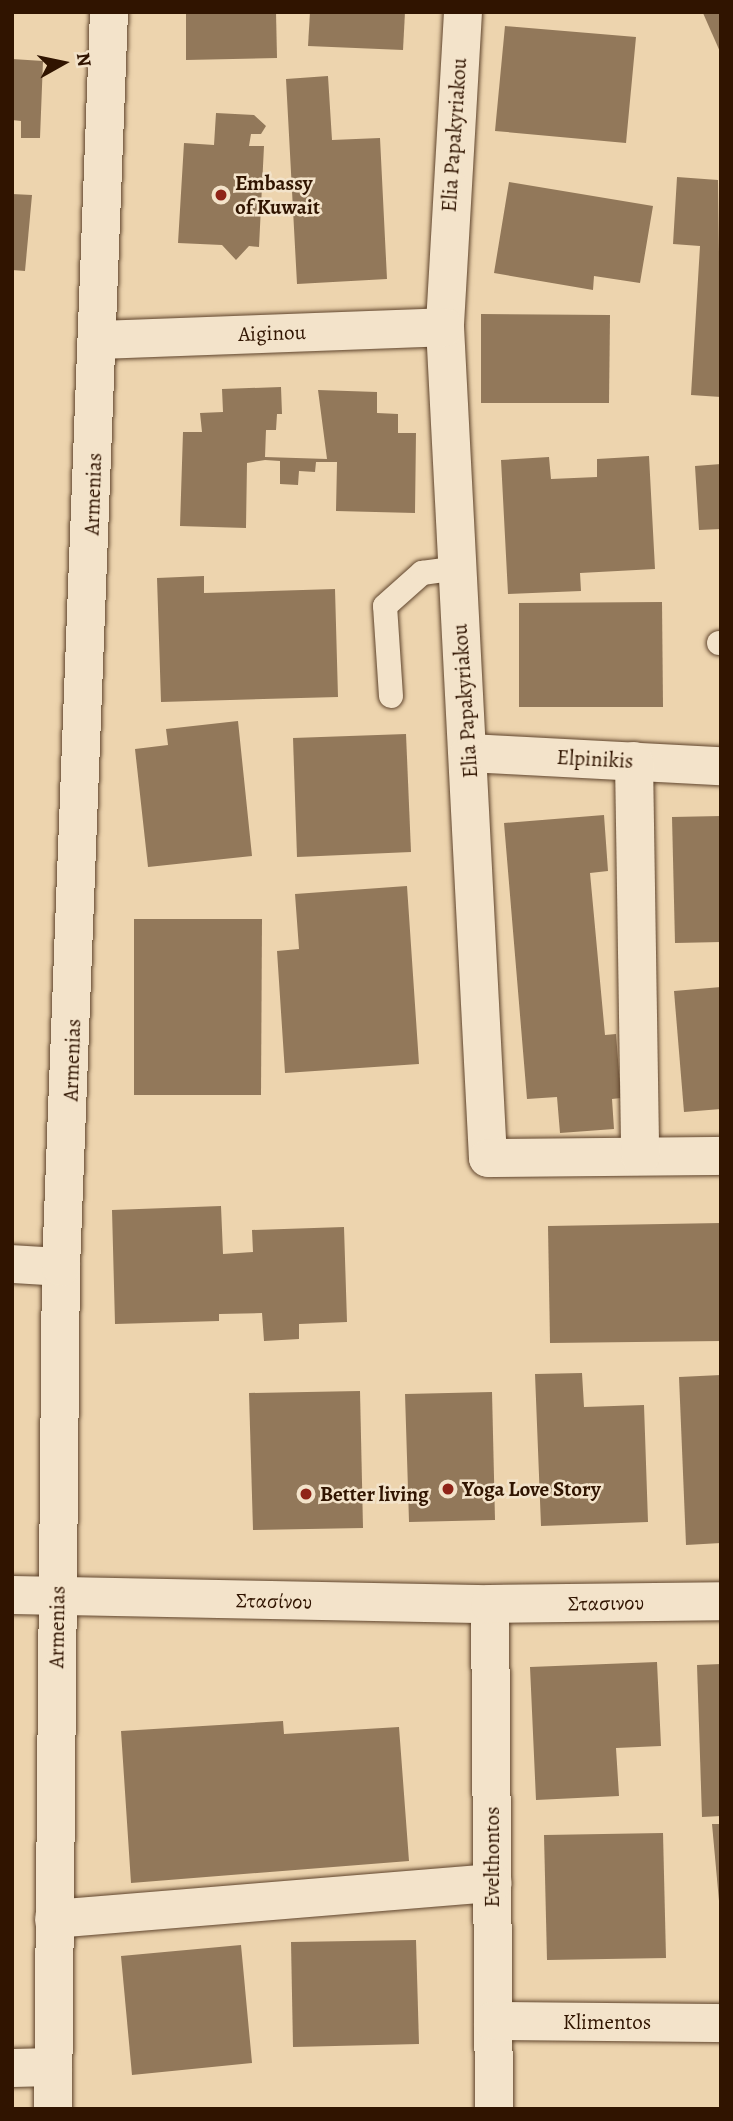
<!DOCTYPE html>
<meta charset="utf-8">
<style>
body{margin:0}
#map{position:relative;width:733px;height:2121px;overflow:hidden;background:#edd4ae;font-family:Alegreya,serif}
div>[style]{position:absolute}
.building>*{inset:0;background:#92785a}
.roads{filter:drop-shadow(0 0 2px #5f442c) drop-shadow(0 0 2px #5f442c)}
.lane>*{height:24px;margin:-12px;padding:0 12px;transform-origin:12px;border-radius:12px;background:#f3e3ca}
.street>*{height:38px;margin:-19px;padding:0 19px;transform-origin:19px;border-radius:19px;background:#f3e3ca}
.secondary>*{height:38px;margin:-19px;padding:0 19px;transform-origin:19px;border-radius:19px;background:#f3e3ca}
.dots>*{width:19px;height:19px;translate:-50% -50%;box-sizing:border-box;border:4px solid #f3e3ca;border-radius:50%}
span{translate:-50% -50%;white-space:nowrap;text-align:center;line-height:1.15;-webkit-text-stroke:5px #f3e3ca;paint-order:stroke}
.street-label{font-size:21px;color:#301400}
.poi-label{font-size:21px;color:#301400;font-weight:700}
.left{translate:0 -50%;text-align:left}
.frame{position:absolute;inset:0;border:14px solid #301400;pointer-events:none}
.north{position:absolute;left:28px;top:28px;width:70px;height:70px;-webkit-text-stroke:5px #f3e3ca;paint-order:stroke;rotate:81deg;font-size:19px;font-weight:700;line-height:28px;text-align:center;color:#301400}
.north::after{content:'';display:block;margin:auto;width:24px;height:32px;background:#301400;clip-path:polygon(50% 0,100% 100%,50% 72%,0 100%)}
</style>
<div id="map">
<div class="building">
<i style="clip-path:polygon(186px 12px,276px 12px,277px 58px,186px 60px)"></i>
<i style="clip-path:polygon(310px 12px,405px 12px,403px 50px,308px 46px)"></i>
<i style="clip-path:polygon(705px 12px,721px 12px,721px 54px,703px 13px)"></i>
<i style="clip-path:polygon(505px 26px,636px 37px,626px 143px,495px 131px)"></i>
<i style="clip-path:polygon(12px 59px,43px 61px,40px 138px,21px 138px,21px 121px,12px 120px)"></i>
<i style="clip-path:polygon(328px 76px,332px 140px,380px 138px,387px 279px,297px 284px,286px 79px)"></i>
<i style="clip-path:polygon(216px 113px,254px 115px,266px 126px,261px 134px,251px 134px,249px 146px,264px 146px,259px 247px,249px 246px,236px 260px,222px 245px,178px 243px,184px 143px,214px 145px)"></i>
<i style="clip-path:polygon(677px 177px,718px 180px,721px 397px,691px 395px,700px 246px,673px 244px)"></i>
<i style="clip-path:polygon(509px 182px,653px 206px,640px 283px,594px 276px,593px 290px,494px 273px)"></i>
<i style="clip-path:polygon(12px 194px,32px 195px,25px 271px,12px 270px)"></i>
<i style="clip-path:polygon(481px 314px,610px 315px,609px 403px,481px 403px)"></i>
<i style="clip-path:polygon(281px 387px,282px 414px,277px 414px,276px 430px,266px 430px,265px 457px,327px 459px,318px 390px,377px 392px,377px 413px,398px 414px,398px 433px,416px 433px,415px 513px,336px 511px,337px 462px,316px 462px,315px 472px,299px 471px,298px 485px,280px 484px,280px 461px,265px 460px,247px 463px,246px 528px,180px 526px,183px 432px,202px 432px,200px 413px,223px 412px,222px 389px)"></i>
<i style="clip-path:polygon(649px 456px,655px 569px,580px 573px,581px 591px,508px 594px,501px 460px,549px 457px,551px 479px,597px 477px,597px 459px)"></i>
<i style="clip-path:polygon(721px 464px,721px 529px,699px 530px,695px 466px)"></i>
<i style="clip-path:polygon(204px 576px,204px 593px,335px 589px,338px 697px,161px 702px,157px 578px)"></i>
<i style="clip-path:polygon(662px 602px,663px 707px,519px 707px,519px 603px)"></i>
<i style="clip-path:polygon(238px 721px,252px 856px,148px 867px,135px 749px,168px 745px,166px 729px)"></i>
<i style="clip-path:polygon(406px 734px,411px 852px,297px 857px,293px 738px)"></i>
<i style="clip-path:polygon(604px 815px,608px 871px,590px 873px,605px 1035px,616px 1034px,621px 1098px,612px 1099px,614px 1129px,560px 1133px,557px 1097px,527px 1099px,504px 823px)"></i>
<i style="clip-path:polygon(721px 816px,721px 942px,675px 943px,672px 817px)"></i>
<i style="clip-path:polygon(407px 886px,419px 1064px,285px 1073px,277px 951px,299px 949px,295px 894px)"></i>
<i style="clip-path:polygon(134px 919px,262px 919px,261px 1095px,134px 1095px)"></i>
<i style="clip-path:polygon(721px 987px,721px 1109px,684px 1112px,674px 991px)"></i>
<i style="clip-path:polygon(221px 1206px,223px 1254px,253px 1252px,252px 1230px,344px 1227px,347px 1322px,299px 1324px,299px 1339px,264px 1341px,262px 1313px,219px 1314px,219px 1321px,115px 1324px,112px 1210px)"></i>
<i style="clip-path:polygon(721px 1223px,721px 1341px,550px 1343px,548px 1226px)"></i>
<i style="clip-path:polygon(582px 1373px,584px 1407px,644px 1405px,648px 1522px,541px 1526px,535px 1374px)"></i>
<i style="clip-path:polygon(721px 1375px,721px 1543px,686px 1545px,679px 1377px)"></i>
<i style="clip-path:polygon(360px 1391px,363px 1528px,253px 1530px,249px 1393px)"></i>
<i style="clip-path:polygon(492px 1392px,495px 1520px,409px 1522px,405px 1394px)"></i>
<i style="clip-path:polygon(657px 1662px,661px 1746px,616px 1748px,619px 1796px,536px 1800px,530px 1667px)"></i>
<i style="clip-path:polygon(721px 1664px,721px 1816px,702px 1817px,697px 1665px)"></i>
<i style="clip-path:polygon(283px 1721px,284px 1734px,399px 1727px,409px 1861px,131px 1883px,121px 1731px)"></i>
<i style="clip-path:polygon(712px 1824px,721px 1824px,721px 1901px,719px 1901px)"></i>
<i style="clip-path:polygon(663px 1833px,666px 1958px,547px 1960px,544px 1835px)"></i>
<i style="clip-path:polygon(416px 1940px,419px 2044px,293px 2047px,291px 1942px)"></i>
<i style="clip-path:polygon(241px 1945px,252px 2063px,132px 2075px,121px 1956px)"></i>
</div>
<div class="roads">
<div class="lane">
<i style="left:719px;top:643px;width:2px"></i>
<i style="left:391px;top:696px;width:90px;rotate:-93.8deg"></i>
<i style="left:385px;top:606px;width:50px;rotate:-41.7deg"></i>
<i style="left:422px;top:573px;width:34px;rotate:-8deg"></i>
</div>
<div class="street">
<i style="left:463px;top:12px;width:316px;rotate:93.3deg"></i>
<i style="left:445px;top:327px;width:832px;rotate:87.04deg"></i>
<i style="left:488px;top:1158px;width:233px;rotate:-0.5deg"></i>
<i style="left:98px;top:340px;width:347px;rotate:-2.1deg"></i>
<i style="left:469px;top:753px;width:252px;rotate:3deg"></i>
<i style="left:634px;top:761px;width:395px;rotate:89.1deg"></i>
<i style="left:490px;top:1604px;width:505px;rotate:89.55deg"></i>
<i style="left:54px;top:1919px;width:440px;rotate:-4.7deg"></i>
<i style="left:493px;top:2021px;width:228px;rotate:0.5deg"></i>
<i style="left:12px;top:2068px;width:41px;rotate:-1.4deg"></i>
</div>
<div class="secondary">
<i style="left:12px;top:1264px;width:49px;rotate:3.5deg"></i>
<i style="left:12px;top:1595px;width:478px;rotate:1.1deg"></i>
<i style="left:490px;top:1604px;width:231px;rotate:-0.7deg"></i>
<i style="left:53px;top:2109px;width:842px;rotate:-89.46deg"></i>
<i style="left:61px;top:1267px;width:1256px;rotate:-87.81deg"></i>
</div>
</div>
<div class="dots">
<i style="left:221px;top:195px;background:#8f2418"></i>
<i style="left:448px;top:1489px;background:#8f2418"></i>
<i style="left:306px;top:1494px;background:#8f2418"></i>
</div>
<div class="street-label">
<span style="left:454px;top:135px;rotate:-86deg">Elia Papakyriakou</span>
<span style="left:272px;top:333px;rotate:-2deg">Aiginou</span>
<span style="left:93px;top:494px;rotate:-88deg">Armenias</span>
<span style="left:465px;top:701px;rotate:-94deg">Elia Papakyriakou</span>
<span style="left:595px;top:759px;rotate:3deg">Elpinikis</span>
<span style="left:72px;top:1060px;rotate:-88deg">Armenias</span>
<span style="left:274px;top:1601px;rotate:1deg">Στασίνου</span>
<span style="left:606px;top:1603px;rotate:-1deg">Στασινου</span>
<span style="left:57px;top:1627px;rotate:-89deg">Armenias</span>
<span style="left:492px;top:1857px;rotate:-90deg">Evelthontos</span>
<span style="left:607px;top:2022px">Klimentos</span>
</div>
<div class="poi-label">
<span class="left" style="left:235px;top:195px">Embassy<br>of Kuwait</span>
<span class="left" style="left:462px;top:1489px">Yoga Love Story</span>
<span class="left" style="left:320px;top:1494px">Better living</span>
</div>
<div class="frame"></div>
<div class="north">N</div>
</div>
